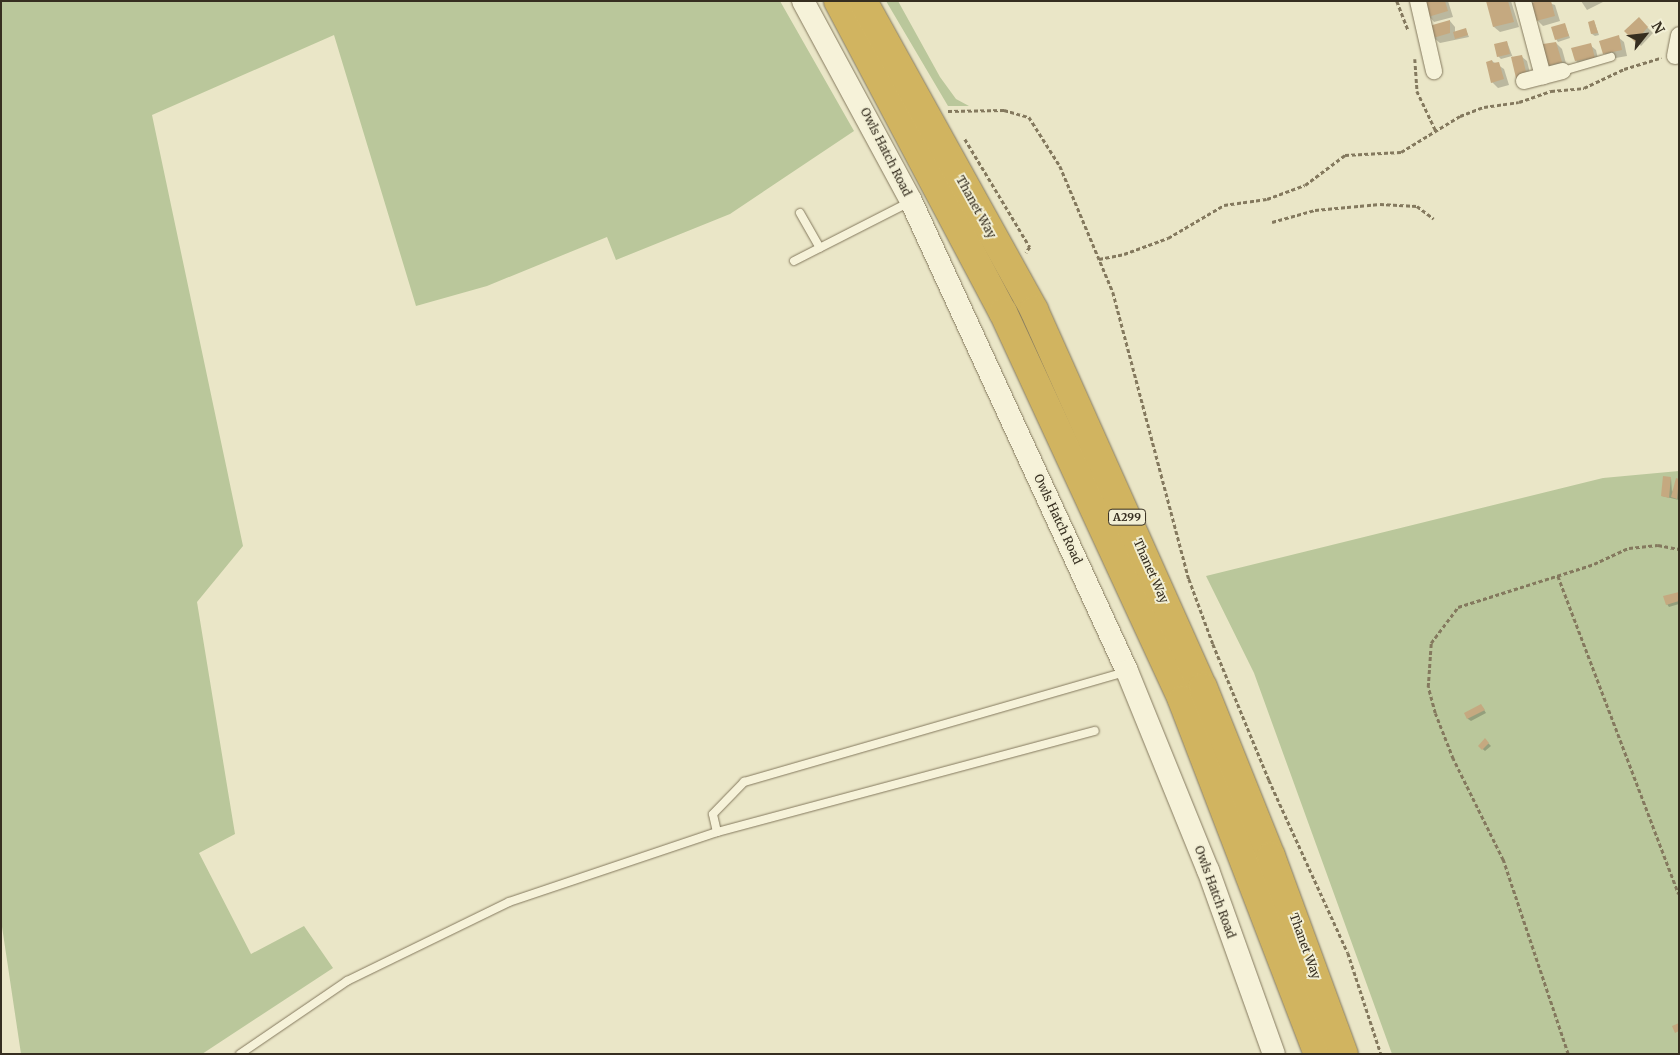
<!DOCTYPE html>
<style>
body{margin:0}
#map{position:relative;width:1680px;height:1055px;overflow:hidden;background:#eae6c7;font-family:Merriweather,serif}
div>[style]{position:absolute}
.green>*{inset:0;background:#bac79b}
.shadow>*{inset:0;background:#0003}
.building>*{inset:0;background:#c5a980}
.path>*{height:2.5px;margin-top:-1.25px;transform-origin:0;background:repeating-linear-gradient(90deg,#84795e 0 4px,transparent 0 6.5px)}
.roads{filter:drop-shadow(0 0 1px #84795e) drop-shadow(0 0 1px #84795e)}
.lane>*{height:8px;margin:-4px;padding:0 4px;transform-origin:4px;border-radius:4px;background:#f6f2d9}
.street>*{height:16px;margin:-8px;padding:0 8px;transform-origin:8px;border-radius:8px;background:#f6f2d9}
.secondary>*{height:22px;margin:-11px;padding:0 11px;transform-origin:11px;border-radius:11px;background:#f6f2d9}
.highway>*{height:28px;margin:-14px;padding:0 14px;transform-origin:14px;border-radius:14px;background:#d1b460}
span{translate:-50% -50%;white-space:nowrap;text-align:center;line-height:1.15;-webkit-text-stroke:4px #f2efd5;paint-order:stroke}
.shield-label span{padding:1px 4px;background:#f2efd5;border:1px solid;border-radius:4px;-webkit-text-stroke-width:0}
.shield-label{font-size:11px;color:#362e20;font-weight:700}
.street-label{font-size:12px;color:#362e20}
.frame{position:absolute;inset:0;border:2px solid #362e20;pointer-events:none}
.north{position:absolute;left:1620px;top:10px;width:50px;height:50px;-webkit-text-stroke:4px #f2efd5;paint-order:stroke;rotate:61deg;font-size:14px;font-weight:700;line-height:20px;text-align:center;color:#362e20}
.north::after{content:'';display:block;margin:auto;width:18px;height:22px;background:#362e20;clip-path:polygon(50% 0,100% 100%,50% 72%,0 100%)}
</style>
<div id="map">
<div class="green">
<i style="clip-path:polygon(1px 1px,780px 1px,854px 131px,730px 214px,616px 260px,607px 237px,487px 286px,416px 306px,334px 35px,152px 115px,243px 546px,197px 602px,235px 834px,199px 853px,251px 954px,304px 926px,333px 968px,202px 1054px,21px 1054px,1px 920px)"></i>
<i style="clip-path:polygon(886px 1px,898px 1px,940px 77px,956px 99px,969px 106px,948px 106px)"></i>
<i style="clip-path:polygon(1679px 471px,1679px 1054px,1392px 1054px,1254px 673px,1206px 576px,1603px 478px)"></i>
</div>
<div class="shadow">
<i style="clip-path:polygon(1425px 1px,1448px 1px,1453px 17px,1434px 22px,1429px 16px)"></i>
<i style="clip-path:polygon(1487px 1px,1511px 1px,1519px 27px,1500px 32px,1494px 27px)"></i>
<i style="clip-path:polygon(1543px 1px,1555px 5px,1560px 21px,1543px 26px,1537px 20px)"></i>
<i style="clip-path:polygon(1581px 1px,1603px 1px,1603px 2px,1587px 10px)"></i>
<i style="clip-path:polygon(1639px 19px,1653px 33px,1641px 46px,1626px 31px)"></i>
<i style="clip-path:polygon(1450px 21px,1455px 27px,1455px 33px,1466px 30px,1469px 37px,1440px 43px,1434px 38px)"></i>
<i style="clip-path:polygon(1594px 21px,1599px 35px,1595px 36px,1592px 34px)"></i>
<i style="clip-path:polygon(1565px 25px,1570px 38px,1558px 42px,1556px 39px)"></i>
<i style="clip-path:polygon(1618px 37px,1624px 42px,1627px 56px,1610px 59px,1604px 53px)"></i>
<i style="clip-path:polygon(1507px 42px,1513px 58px,1521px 56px,1527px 61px,1532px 81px,1517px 78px,1512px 56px,1501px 59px,1498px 56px)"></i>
<i style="clip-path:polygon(1556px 43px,1562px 49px,1567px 67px,1554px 71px,1548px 65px)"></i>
<i style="clip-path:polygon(1590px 45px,1596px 50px,1599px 63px,1582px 66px,1576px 61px)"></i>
<i style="clip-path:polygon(1492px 61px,1504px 69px,1509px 85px,1498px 88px,1492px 82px)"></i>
<i style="clip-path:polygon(1671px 478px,1672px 492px,1679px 480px,1679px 500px,1662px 496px)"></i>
<i style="clip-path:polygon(1679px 593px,1679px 604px,1669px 607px,1667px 604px)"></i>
<i style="clip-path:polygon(1483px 708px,1486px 713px,1471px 721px,1468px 719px,1466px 713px)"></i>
<i style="clip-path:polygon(1485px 740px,1491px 746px,1485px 751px,1479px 746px)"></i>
</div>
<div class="building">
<i style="clip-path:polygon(1423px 1px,1445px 1px,1448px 11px,1428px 17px)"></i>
<i style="clip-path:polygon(1486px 1px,1508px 1px,1514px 22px,1493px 27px)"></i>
<i style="clip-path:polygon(1538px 1px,1551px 1px,1555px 16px,1536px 21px,1531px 3px)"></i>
<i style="clip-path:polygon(1639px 17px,1648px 27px,1635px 42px,1624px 31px)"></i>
<i style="clip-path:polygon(1450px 20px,1450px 33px,1433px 38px,1429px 26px)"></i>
<i style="clip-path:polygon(1594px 20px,1598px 33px,1591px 34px,1588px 22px)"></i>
<i style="clip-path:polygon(1565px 23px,1569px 36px,1555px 40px,1551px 27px)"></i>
<i style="clip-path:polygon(1466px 28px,1468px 35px,1455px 39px,1453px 32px)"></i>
<i style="clip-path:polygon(1619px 35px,1622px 50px,1603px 54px,1599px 41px)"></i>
<i style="clip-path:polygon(1507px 41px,1510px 54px,1497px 57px,1494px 44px)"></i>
<i style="clip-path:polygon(1556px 42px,1562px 62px,1547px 66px,1543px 44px)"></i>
<i style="clip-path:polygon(1591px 43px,1595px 58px,1575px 61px,1571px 48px)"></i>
<i style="clip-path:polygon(1522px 55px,1527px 76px,1516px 78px,1511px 57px)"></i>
<i style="clip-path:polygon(1492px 60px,1493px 63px,1499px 62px,1504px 79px,1491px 83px,1486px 62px)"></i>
<i style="clip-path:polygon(1663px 476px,1671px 477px,1669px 498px,1661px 496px)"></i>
<i style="clip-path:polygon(1676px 478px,1679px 479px,1677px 499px,1671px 497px)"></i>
<i style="clip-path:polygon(1679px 592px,1679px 601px,1666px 605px,1663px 596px)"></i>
<i style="clip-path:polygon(1481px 704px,1485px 710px,1467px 719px,1464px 713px)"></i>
<i style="clip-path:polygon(1485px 738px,1489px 743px,1482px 750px,1478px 746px)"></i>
<i style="clip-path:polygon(1679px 1023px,1679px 1031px,1675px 1033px,1672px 1026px)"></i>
</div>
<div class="path">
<i style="left:1397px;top:1px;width:31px;rotate:69deg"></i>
<i style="left:1415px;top:59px;width:32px;rotate:86deg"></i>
<i style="left:1417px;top:91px;width:44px;rotate:64.6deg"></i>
<i style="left:948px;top:111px;width:56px;rotate:-1deg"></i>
<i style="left:1004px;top:110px;width:26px;rotate:16deg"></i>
<i style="left:1029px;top:117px;width:58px;rotate:57.7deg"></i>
<i style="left:1060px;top:166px;width:137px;rotate:67.2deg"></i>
<i style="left:1113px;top:292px;width:297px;rotate:75.2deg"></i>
<i style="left:1189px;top:579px;width:69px;rotate:69.7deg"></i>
<i style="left:1213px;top:644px;width:147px;rotate:67.6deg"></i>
<i style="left:1269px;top:780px;width:190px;rotate:65.5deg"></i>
<i style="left:1348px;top:953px;width:106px;rotate:71.9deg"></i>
<i style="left:965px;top:139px;width:126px;rotate:59deg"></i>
<i style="left:1030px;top:247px;width:7px;rotate:124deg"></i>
<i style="left:1272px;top:222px;width:45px;rotate:-15.6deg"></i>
<i style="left:1315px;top:210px;width:65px;rotate:-5.3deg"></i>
<i style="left:1380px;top:204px;width:37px;rotate:3deg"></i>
<i style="left:1417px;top:206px;width:21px;rotate:37deg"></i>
<i style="left:1099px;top:259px;width:25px;rotate:-11deg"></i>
<i style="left:1124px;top:254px;width:47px;rotate:-20deg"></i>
<i style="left:1168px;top:238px;width:65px;rotate:-30.5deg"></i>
<i style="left:1224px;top:205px;width:43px;rotate:-7.9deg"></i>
<i style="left:1267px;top:199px;width:40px;rotate:-20.2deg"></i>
<i style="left:1305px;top:185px;width:50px;rotate:-36.9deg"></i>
<i style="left:1345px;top:155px;width:56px;rotate:-3.1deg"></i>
<i style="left:1401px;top:152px;width:69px;rotate:-31.4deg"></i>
<i style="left:1460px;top:116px;width:26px;rotate:-21deg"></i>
<i style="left:1484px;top:107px;width:35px;rotate:-8deg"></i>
<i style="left:1519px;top:102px;width:34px;rotate:-19deg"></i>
<i style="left:1551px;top:91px;width:33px;rotate:-5deg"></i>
<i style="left:1584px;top:88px;width:44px;rotate:-25.4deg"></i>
<i style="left:1624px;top:69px;width:39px;rotate:-17deg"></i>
<i style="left:1558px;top:576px;width:340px;rotate:69.2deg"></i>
<i style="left:1568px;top:1054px;width:205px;rotate:-108.5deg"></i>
<i style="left:1503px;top:860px;width:113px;rotate:-116.3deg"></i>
<i style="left:1453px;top:759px;width:49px;rotate:-111.4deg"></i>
<i style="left:1435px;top:713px;width:27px;rotate:-105deg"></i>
<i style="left:1428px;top:687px;width:44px;rotate:-86.1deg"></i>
<i style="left:1431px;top:643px;width:45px;rotate:-53.1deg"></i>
<i style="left:1458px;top:607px;width:143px;rotate:-17.5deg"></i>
<i style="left:1594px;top:564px;width:38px;rotate:-25deg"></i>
<i style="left:1629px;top:548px;width:29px;rotate:-6deg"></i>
<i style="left:1658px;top:545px;width:21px;rotate:11deg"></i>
</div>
<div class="roads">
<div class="lane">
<i style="left:1563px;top:71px;width:50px;rotate:-16.3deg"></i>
<i style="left:800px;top:213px;width:40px;rotate:60.3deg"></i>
<i style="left:794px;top:261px;width:128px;rotate:-27deg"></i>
<i style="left:717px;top:832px;width:18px;rotate:-103deg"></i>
<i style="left:713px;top:814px;width:45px;rotate:-45.9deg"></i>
<i style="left:744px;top:782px;width:398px;rotate:-16.1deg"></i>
<i style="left:240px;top:1054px;width:130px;rotate:-34.3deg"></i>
<i style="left:347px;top:981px;width:180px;rotate:-26deg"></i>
<i style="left:509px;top:902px;width:219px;rotate:-18.6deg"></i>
<i style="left:717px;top:832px;width:391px;rotate:-15deg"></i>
</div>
<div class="street">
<i style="left:1418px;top:1px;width:72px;rotate:77.1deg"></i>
<i style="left:1523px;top:1px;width:78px;rotate:75.1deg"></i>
<i style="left:1675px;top:56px;width:21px;rotate:-79deg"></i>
<i style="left:1524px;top:81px;width:40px;rotate:-14.4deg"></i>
</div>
<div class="secondary">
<i style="left:803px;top:1px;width:227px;rotate:61.6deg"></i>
<i style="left:911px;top:201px;width:517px;rotate:65.32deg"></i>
<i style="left:1127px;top:671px;width:215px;rotate:67.9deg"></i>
<i style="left:1208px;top:870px;width:195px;rotate:70.3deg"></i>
</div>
<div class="highway">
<i style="left:838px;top:1px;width:352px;rotate:62.1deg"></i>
<i style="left:1003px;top:312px;width:427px;rotate:65.2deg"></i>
<i style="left:1182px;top:700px;width:379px;rotate:69deg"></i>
<i style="left:863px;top:1px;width:353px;rotate:61deg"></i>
<i style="left:1034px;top:310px;width:413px;rotate:65.9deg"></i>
<i style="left:1203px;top:687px;width:182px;rotate:68.1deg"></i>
<i style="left:1271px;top:856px;width:211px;rotate:69.8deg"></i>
</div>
</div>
<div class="shield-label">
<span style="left:1127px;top:517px">A299</span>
</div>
<div class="street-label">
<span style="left:886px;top:152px;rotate:63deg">Owls Hatch Road</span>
<span style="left:976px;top:207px;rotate:61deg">Thanet Way</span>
<span style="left:1058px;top:519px;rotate:65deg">Owls Hatch Road</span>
<span style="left:1151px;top:571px;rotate:66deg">Thanet Way</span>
<span style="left:1215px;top:892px;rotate:70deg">Owls Hatch Road</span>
<span style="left:1305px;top:946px;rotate:70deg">Thanet Way</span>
</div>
<div class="frame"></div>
<div class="north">N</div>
</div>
